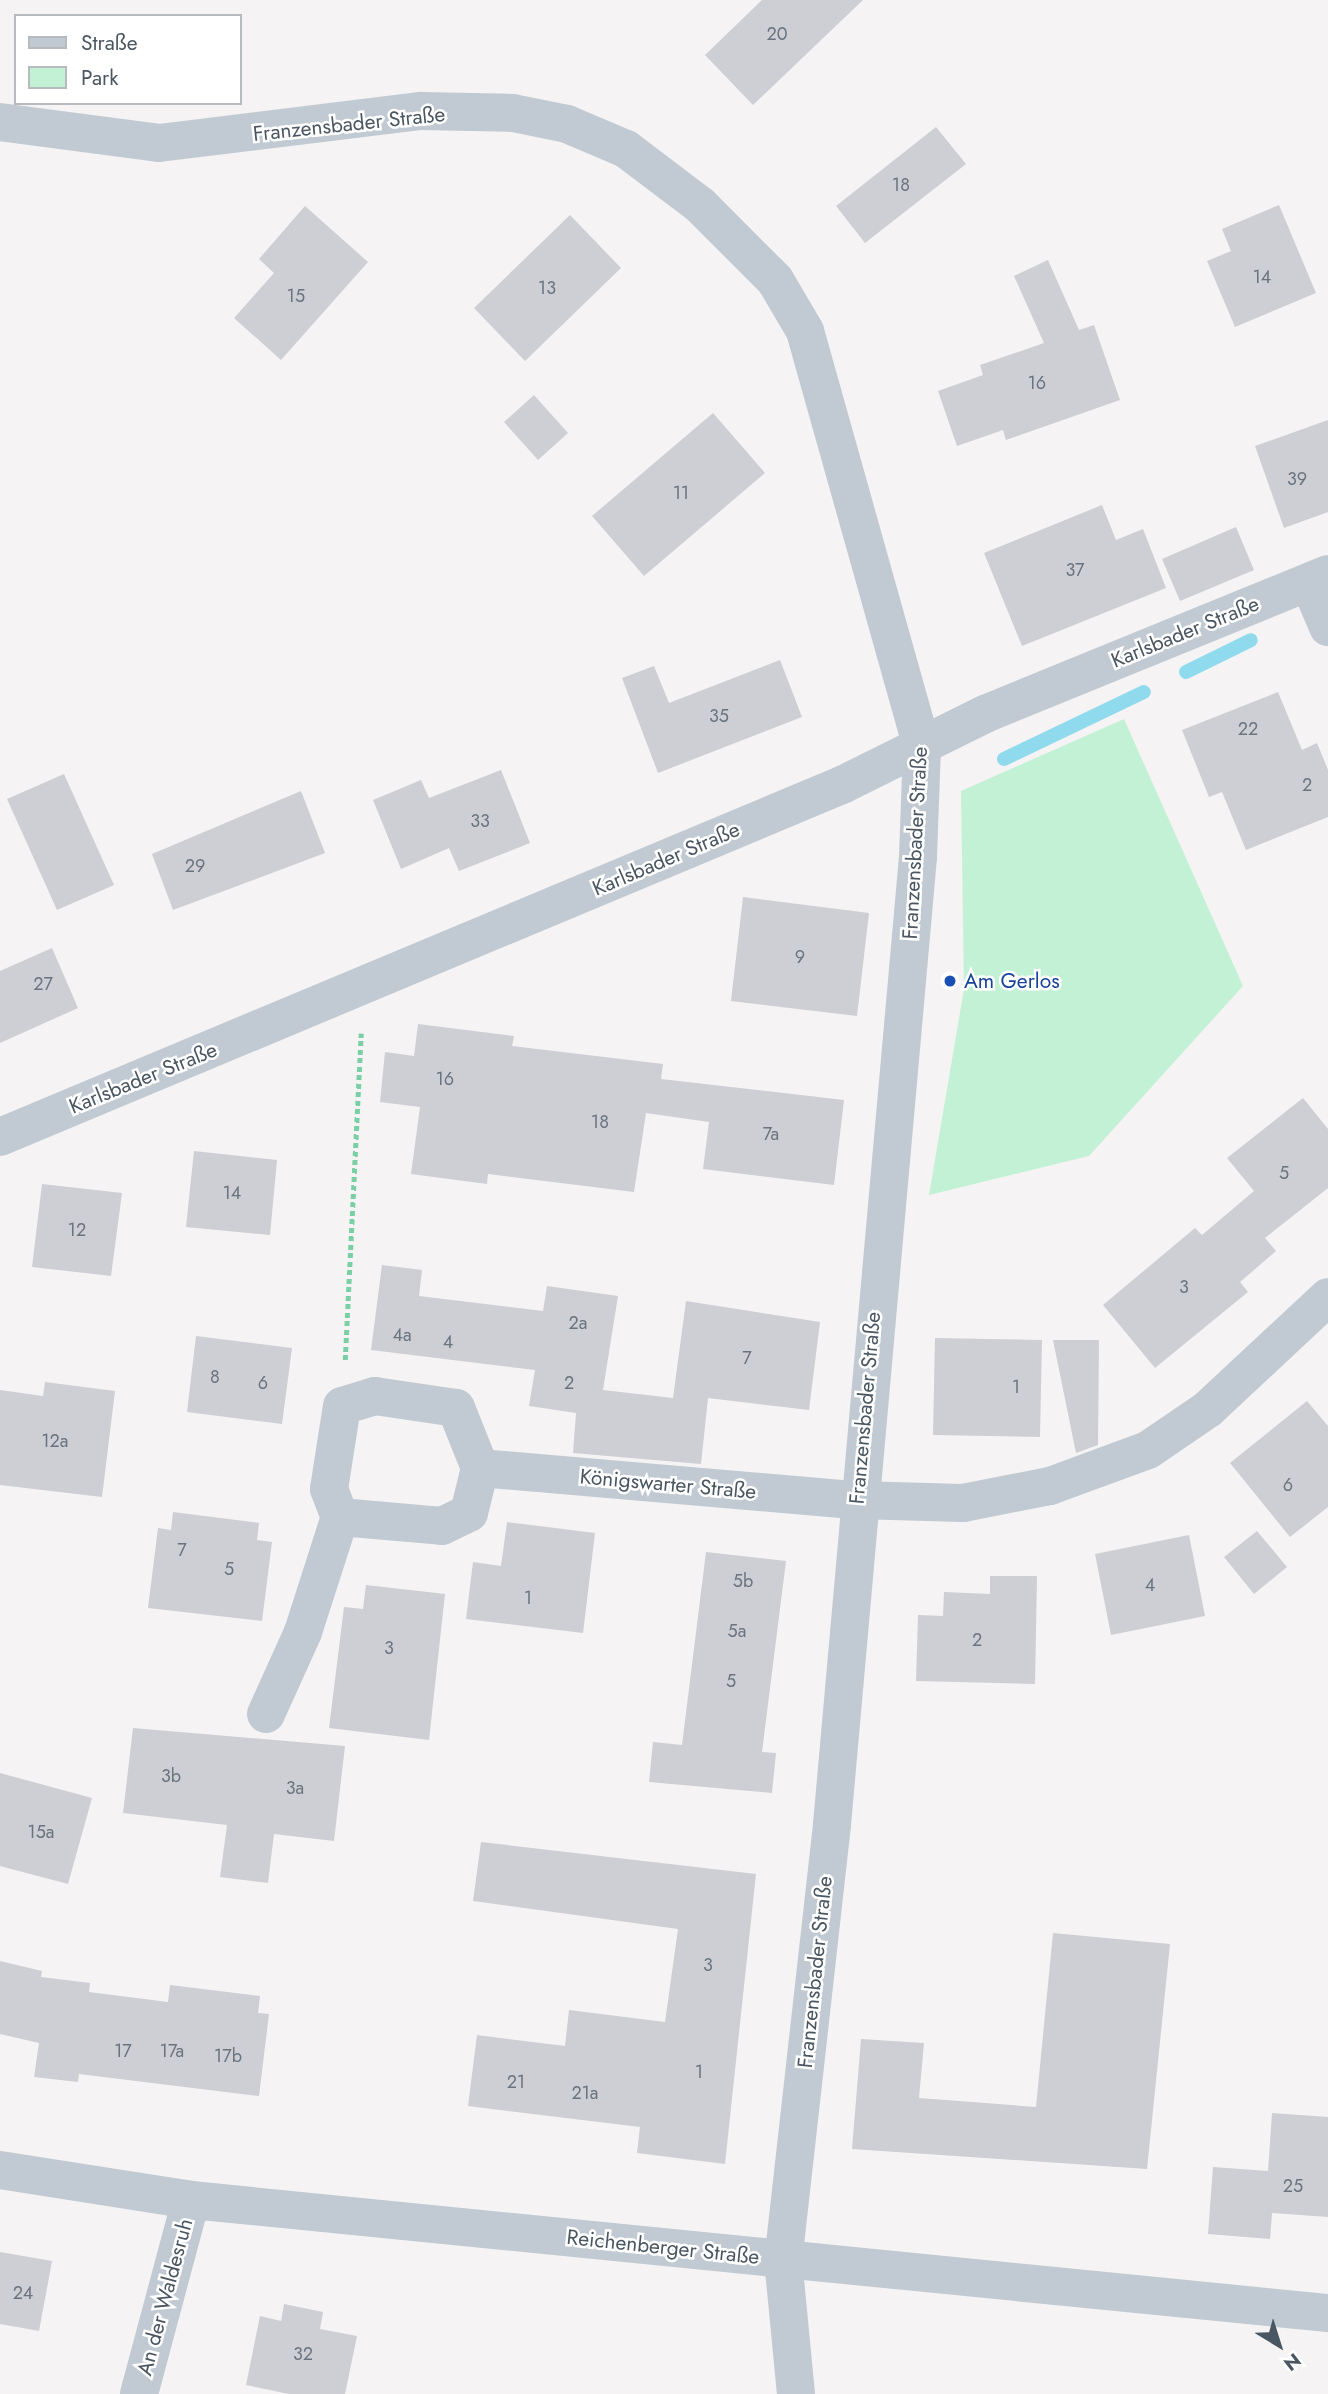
<!DOCTYPE html>
<meta charset="utf-8">
<style>
body{margin:0}
#map{position:relative;width:1328px;height:2394px;overflow:hidden;background:#f5f3f3;font-family:Jost,sans-serif}
div>[style]{position:absolute}
.green>*{inset:0;background:#c3f1d5}
.stream>*{height:14px;margin:-7px;padding:0 7px;transform-origin:7px;border-radius:7px;background:#90daee}
.building>*{inset:0;background:#cdcfd5}
.path>*{height:4.5px;margin-top:-2.25px;transform-origin:0;background:repeating-linear-gradient(90deg,#7ad0a6 0 5px,transparent 0 8.5px)}
.minor>*{height:38px;margin:-19px;padding:0 19px;transform-origin:19px;border-radius:19px;background:#c1cad2}
.dots>*{width:19px;height:19px;translate:-50% -50%;box-sizing:border-box;border:4px solid #fff;border-radius:50%}
span{translate:-50% -50%;white-space:nowrap;text-align:center;line-height:1.15;-webkit-text-stroke:5px #fff;paint-order:stroke}
.number-label{font-size:18px;color:#6b747e}
.number-label span{-webkit-text-stroke-width:0}
.street-label{font-size:21px;color:#4a5661}
.transit-label{font-size:21px;color:#164399}
.left{translate:0 -50%;text-align:left}
.legend{position:absolute;left:14px;top:14px;width:228px;height:91px;box-sizing:border-box;background:#fff;border:2px solid #b7bbc0;margin:0;padding:9px 12px;list-style:none;font-size:21px;color:#4a5661}
.legend li{display:flex;align-items:center;gap:14px;height:35px}
.legend b{width:35px;border:2px solid #b7bbc0}
.north{position:absolute;left:1244px;top:2310px;width:70px;height:70px;-webkit-text-stroke:5px #fff;paint-order:stroke;rotate:142deg;font-size:19px;font-weight:700;line-height:28px;text-align:center;color:#4a5661}
.north::after{content:'';display:block;margin:auto;width:24px;height:32px;background:#4a5661;clip-path:polygon(50% 0,100% 100%,50% 72%,0 100%)}
</style>
<div id="map">
<div class="green">
<i style="clip-path:polygon(1124px 719px,1243px 986px,1089px 1156px,929px 1195px,964px 989px,961px 791px)"></i>
</div>
<div class="stream">
<i style="left:1186px;top:672px;width:72px;rotate:-26.2deg"></i>
<i style="left:1004px;top:759px;width:155px;rotate:-25.6deg"></i>
</div>
<div class="building">
<i style="clip-path:polygon(762px 0,863px 0,753px 105px,705px 55px)"></i>
<i style="clip-path:polygon(936px 127px,966px 164px,865px 243px,836px 206px)"></i>
<i style="clip-path:polygon(1279px 205px,1316px 293px,1235px 327px,1207px 261px,1231px 251px,1222px 229px)"></i>
<i style="clip-path:polygon(305px 206px,368px 262px,281px 360px,234px 318px,274px 273px,259px 259px)"></i>
<i style="clip-path:polygon(570px 215px,621px 268px,525px 361px,474px 308px)"></i>
<i style="clip-path:polygon(1048px 260px,1079px 330px,1094px 325px,1120px 400px,1006px 440px,1003px 430px,957px 446px,938px 391px,983px 375px,980px 365px,1044px 343px,1014px 276px)"></i>
<i style="clip-path:polygon(534px 395px,568px 433px,538px 460px,504px 422px)"></i>
<i style="clip-path:polygon(713px 413px,765px 473px,644px 576px,592px 516px)"></i>
<i style="clip-path:polygon(1328px 420px,1328px 512px,1284px 528px,1255px 446px)"></i>
<i style="clip-path:polygon(1102px 505px,1116px 540px,1143px 529px,1166px 588px,1022px 646px,984px 553px)"></i>
<i style="clip-path:polygon(1236px 527px,1254px 570px,1180px 601px,1162px 559px)"></i>
<i style="clip-path:polygon(780px 660px,802px 717px,658px 773px,622px 678px,654px 666px,669px 703px)"></i>
<i style="clip-path:polygon(1278px 692px,1302px 750px,1317px 743px,1328px 770px,1328px 817px,1246px 850px,1222px 792px,1209px 797px,1182px 730px)"></i>
<i style="clip-path:polygon(501px 770px,530px 843px,459px 871px,449px 848px,401px 869px,373px 800px,421px 780px,429px 798px)"></i>
<i style="clip-path:polygon(64px 774px,114px 885px,57px 910px,7px 799px)"></i>
<i style="clip-path:polygon(301px 791px,325px 853px,173px 910px,152px 854px)"></i>
<i style="clip-path:polygon(743px 897px,869px 913px,857px 1016px,731px 1001px)"></i>
<i style="clip-path:polygon(52px 948px,78px 1008px,0 1043px,0 971px)"></i>
<i style="clip-path:polygon(418px 1024px,514px 1036px,512px 1046px,663px 1064px,661px 1079px,844px 1100px,834px 1185px,703px 1169px,709px 1122px,646px 1113px,634px 1192px,488px 1174px,487px 1184px,411px 1174px,420px 1107px,380px 1102px,385px 1052px,414px 1056px)"></i>
<i style="clip-path:polygon(1303px 1098px,1328px 1129px,1328px 1188px,1265px 1238px,1276px 1251px,1240px 1282px,1248px 1292px,1155px 1368px,1103px 1305px,1195px 1228px,1202px 1235px,1254px 1191px,1227px 1158px)"></i>
<i style="clip-path:polygon(194px 1151px,277px 1160px,270px 1235px,186px 1227px)"></i>
<i style="clip-path:polygon(42px 1184px,122px 1193px,111px 1276px,32px 1267px)"></i>
<i style="clip-path:polygon(382px 1265px,422px 1270px,419px 1296px,543px 1311px,547px 1286px,618px 1296px,603px 1390px,673px 1398px,686px 1301px,820px 1322px,809px 1410px,708px 1398px,701px 1464px,573px 1453px,576px 1413px,529px 1406px,535px 1370px,371px 1350px)"></i>
<i style="clip-path:polygon(196px 1336px,292px 1348px,282px 1424px,187px 1412px)"></i>
<i style="clip-path:polygon(935px 1338px,1042px 1340px,1040px 1437px,933px 1435px)"></i>
<i style="clip-path:polygon(1053px 1340px,1099px 1340px,1098px 1445px,1076px 1453px)"></i>
<i style="clip-path:polygon(45px 1382px,115px 1391px,102px 1497px,0 1485px,0 1390px,43px 1396px)"></i>
<i style="clip-path:polygon(1307px 1401px,1328px 1426px,1328px 1507px,1290px 1537px,1230px 1463px)"></i>
<i style="clip-path:polygon(173px 1512px,259px 1523px,257px 1540px,272px 1542px,262px 1621px,148px 1608px,158px 1528px,171px 1530px)"></i>
<i style="clip-path:polygon(507px 1522px,595px 1533px,583px 1633px,466px 1619px,473px 1562px,501px 1566px)"></i>
<i style="clip-path:polygon(1257px 1531px,1287px 1567px,1254px 1594px,1224px 1557px)"></i>
<i style="clip-path:polygon(1189px 1535px,1205px 1616px,1111px 1635px,1095px 1554px)"></i>
<i style="clip-path:polygon(706px 1552px,786px 1561px,762px 1752px,776px 1753px,772px 1793px,649px 1782px,653px 1742px,682px 1745px)"></i>
<i style="clip-path:polygon(990px 1576px,1037px 1576px,1035px 1684px,916px 1681px,918px 1615px,943px 1616px,944px 1592px,990px 1594px)"></i>
<i style="clip-path:polygon(366px 1585px,445px 1594px,429px 1740px,329px 1728px,344px 1607px,363px 1609px)"></i>
<i style="clip-path:polygon(133px 1728px,345px 1746px,334px 1841px,274px 1834px,268px 1883px,220px 1877px,227px 1825px,123px 1813px)"></i>
<i style="clip-path:polygon(0 1773px,92px 1798px,68px 1884px,0 1866px)"></i>
<i style="clip-path:polygon(481px 1842px,756px 1874px,725px 2164px,637px 2153px,640px 2127px,468px 2106px,477px 2035px,565px 2046px,569px 2010px,665px 2022px,678px 1929px,473px 1901px)"></i>
<i style="clip-path:polygon(1053px 1933px,1170px 1944px,1147px 2169px,852px 2149px,861px 2039px,924px 2043px,919px 2098px,1036px 2107px)"></i>
<i style="clip-path:polygon(0 1961px,42px 1971px,41px 1977px,90px 1983px,89px 1992px,168px 2002px,170px 1985px,260px 1996px,258px 2013px,269px 2014px,259px 2096px,79px 2074px,78px 2082px,34px 2077px,39px 2043px,0 2034px)"></i>
<i style="clip-path:polygon(1272px 2113px,1328px 2117px,1328px 2217px,1272px 2213px,1270px 2239px,1208px 2234px,1213px 2167px,1268px 2171px)"></i>
<i style="clip-path:polygon(0 2252px,52px 2261px,39px 2331px,0 2324px)"></i>
<i style="clip-path:polygon(284px 2304px,323px 2312px,320px 2329px,357px 2336px,345px 2394px,289px 2394px,246px 2385px,260px 2316px,281px 2321px)"></i>
</div>
<div class="path">
<i style="left:345px;top:1360px;width:327px;rotate:-87.2deg"></i>
</div>
<div class="minor">
<i style="left:0;top:122px;width:160px;rotate:7.5deg"></i>
<i style="left:159px;top:143px;width:264px;rotate:-7deg"></i>
<i style="left:421px;top:111px;width:92px;rotate:1.2deg"></i>
<i style="left:513px;top:113px;width:55px;rotate:11.5deg"></i>
<i style="left:567px;top:124px;width:64px;rotate:23deg"></i>
<i style="left:626px;top:149px;width:93px;rotate:37.1deg"></i>
<i style="left:700px;top:205px;width:106px;rotate:45deg"></i>
<i style="left:775px;top:280px;width:59px;rotate:59.5deg"></i>
<i style="left:805px;top:331px;width:432px;rotate:74.3deg"></i>
<i style="left:922px;top:747px;width:110px;rotate:92.1deg"></i>
<i style="left:918px;top:857px;width:972px;rotate:95.08deg"></i>
<i style="left:832px;top:1825px;width:437px;rotate:96.4deg"></i>
<i style="left:783px;top:2259px;width:136px;rotate:84.5deg"></i>
<i style="left:1309px;top:582px;width:49px;rotate:67.1deg"></i>
<i style="left:0;top:1137px;width:913px;rotate:-22.69deg"></i>
<i style="left:842px;top:785px;width:160px;rotate:-26.4deg"></i>
<i style="left:985px;top:714px;width:370px;rotate:-22.2deg"></i>
<i style="left:480px;top:1468px;width:65px;rotate:-111.8deg"></i>
<i style="left:456px;top:1408px;width:82px;rotate:-171.6deg"></i>
<i style="left:375px;top:1396px;width:34px;rotate:163deg"></i>
<i style="left:342px;top:1406px;width:84px;rotate:98.9deg"></i>
<i style="left:329px;top:1489px;width:30px;rotate:69deg"></i>
<i style="left:340px;top:1517px;width:102px;rotate:5deg"></i>
<i style="left:442px;top:1526px;width:30px;rotate:-26deg"></i>
<i style="left:469px;top:1513px;width:46px;rotate:-76.3deg"></i>
<i style="left:480px;top:1468px;width:377px;rotate:4.9deg"></i>
<i style="left:856px;top:1500px;width:107px;rotate:1.6deg"></i>
<i style="left:963px;top:1503px;width:89px;rotate:-11.1deg"></i>
<i style="left:1050px;top:1486px;width:104px;rotate:-20.2deg"></i>
<i style="left:1148px;top:1450px;width:73px;rotate:-34.3deg"></i>
<i style="left:1208px;top:1409px;width:164px;rotate:-43deg"></i>
<i style="left:266px;top:1714px;width:90px;rotate:-65.7deg"></i>
<i style="left:303px;top:1632px;width:121px;rotate:-72.2deg"></i>
<i style="left:0;top:2170px;width:193px;rotate:8.9deg"></i>
<i style="left:191px;top:2200px;width:1143px;rotate:5.68deg"></i>
<i style="left:139px;top:2394px;width:201px;rotate:-75deg"></i>
</div>
<div class="dots">
<i style="left:950px;top:981px;background:#1a4fb4"></i>
</div>
<div class="number-label">
<span style="left:777px;top:34px">20</span>
<span style="left:901px;top:185px">18</span>
<span style="left:1262px;top:277px">14</span>
<span style="left:547px;top:288px">13</span>
<span style="left:296px;top:296px">15</span>
<span style="left:1037px;top:383px">16</span>
<span style="left:1297px;top:479px">39</span>
<span style="left:681px;top:493px">11</span>
<span style="left:1075px;top:570px">37</span>
<span style="left:719px;top:716px">35</span>
<span style="left:1248px;top:729px">22</span>
<span style="left:1307px;top:785px">2</span>
<span style="left:480px;top:821px">33</span>
<span style="left:195px;top:866px">29</span>
<span style="left:800px;top:957px">9</span>
<span style="left:43px;top:984px">27</span>
<span style="left:445px;top:1079px">16</span>
<span style="left:600px;top:1122px">18</span>
<span style="left:771px;top:1134px">7a</span>
<span style="left:1284px;top:1173px">5</span>
<span style="left:232px;top:1193px">14</span>
<span style="left:77px;top:1230px">12</span>
<span style="left:1184px;top:1287px">3</span>
<span style="left:578px;top:1323px">2a</span>
<span style="left:402px;top:1335px">4a</span>
<span style="left:448px;top:1342px">4</span>
<span style="left:747px;top:1358px">7</span>
<span style="left:215px;top:1377px">8</span>
<span style="left:263px;top:1383px">6</span>
<span style="left:569px;top:1383px">2</span>
<span style="left:1016px;top:1387px">1</span>
<span style="left:55px;top:1441px">12a</span>
<span style="left:1288px;top:1485px">6</span>
<span style="left:182px;top:1550px">7</span>
<span style="left:229px;top:1569px">5</span>
<span style="left:743px;top:1581px">5b</span>
<span style="left:1150px;top:1585px">4</span>
<span style="left:528px;top:1598px">1</span>
<span style="left:737px;top:1631px">5a</span>
<span style="left:977px;top:1640px">2</span>
<span style="left:389px;top:1648px">3</span>
<span style="left:731px;top:1681px">5</span>
<span style="left:171px;top:1776px">3b</span>
<span style="left:295px;top:1788px">3a</span>
<span style="left:41px;top:1832px">15a</span>
<span style="left:708px;top:1965px">3</span>
<span style="left:123px;top:2051px">17</span>
<span style="left:172px;top:2051px">17a</span>
<span style="left:228px;top:2056px">17b</span>
<span style="left:699px;top:2072px">1</span>
<span style="left:516px;top:2082px">21</span>
<span style="left:585px;top:2093px">21a</span>
<span style="left:1293px;top:2186px">25</span>
<span style="left:23px;top:2293px">24</span>
<span style="left:303px;top:2354px">32</span>
</div>
<div class="street-label">
<span style="left:349px;top:124px;rotate:-6deg">Franzensbader Straße</span>
<span style="left:1185px;top:632px;rotate:-22deg">Karlsbader Straße</span>
<span style="left:915px;top:843px;rotate:-87deg">Franzensbader Straße</span>
<span style="left:666px;top:859px;rotate:-23deg">Karlsbader Straße</span>
<span style="left:143px;top:1078px;rotate:-22deg">Karlsbader Straße</span>
<span style="left:865px;top:1408px;rotate:-85deg">Franzensbader Straße</span>
<span style="left:668px;top:1484px;rotate:5deg">Königswarter Straße</span>
<span style="left:815px;top:1972px;rotate:-84deg">Franzensbader Straße</span>
<span style="left:663px;top:2247px;rotate:6deg">Reichenberger Straße</span>
<span style="left:165px;top:2297px;rotate:-75deg">An der Waldesruh</span>
</div>
<div class="transit-label">
<span class="left" style="left:964px;top:981px">Am Gerlos</span>
</div>
<ul class="legend">
<li><b style="height:9px;background:#c1cad2"></b>Straße</li>
<li><b style="height:19px;background:#c3f1d5"></b>Park</li>
</ul>
<div class="north">N</div>
</div>
